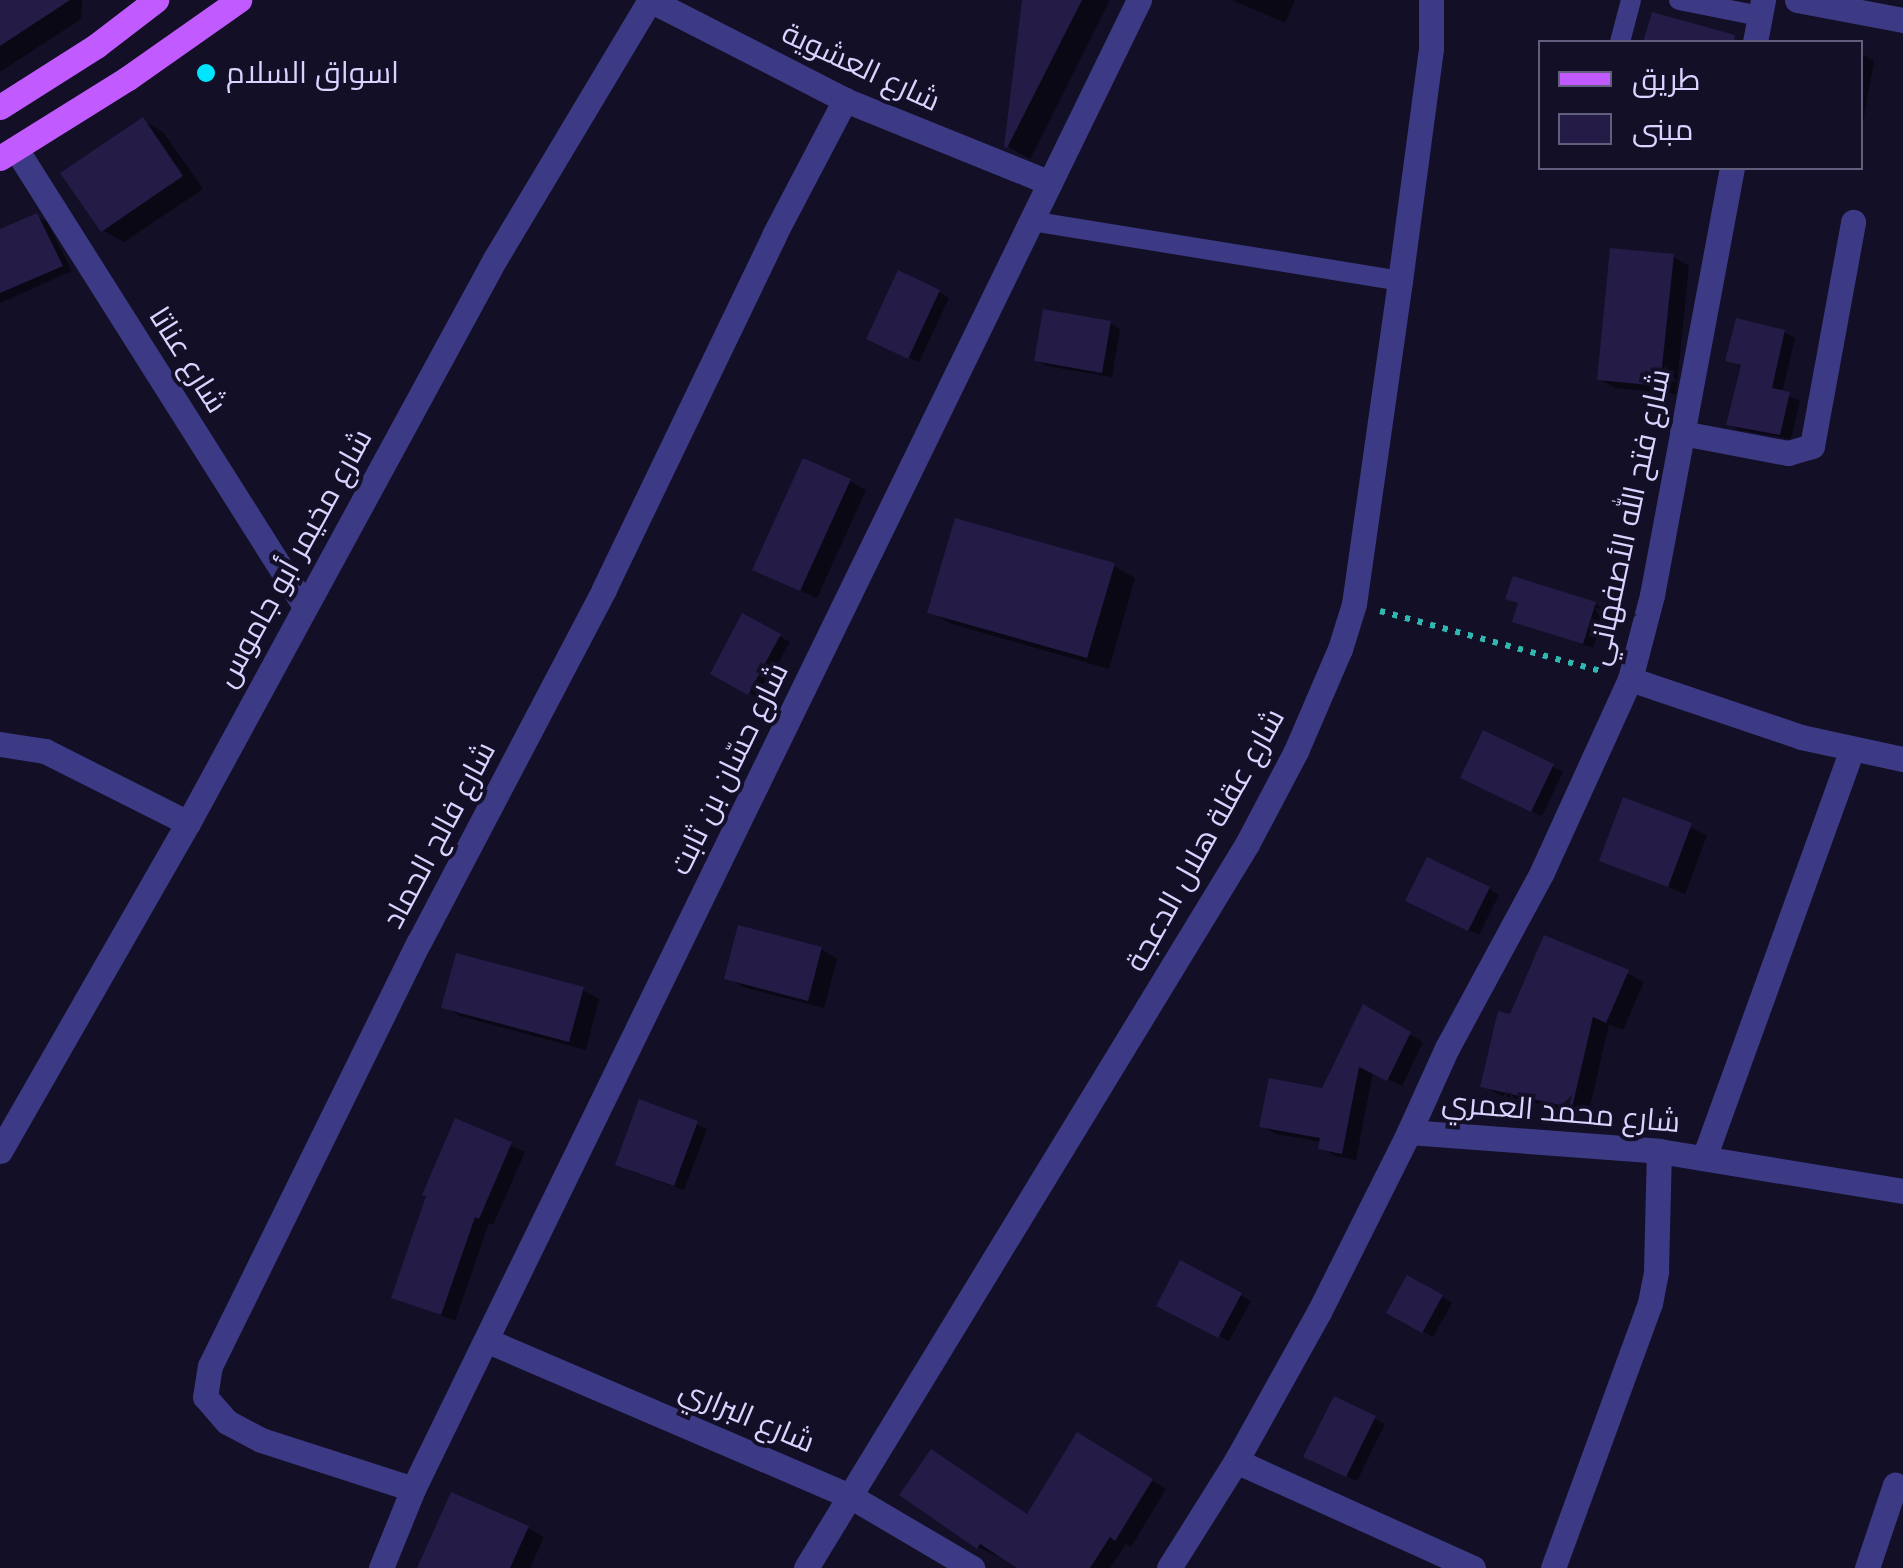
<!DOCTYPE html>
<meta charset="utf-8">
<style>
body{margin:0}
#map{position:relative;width:1903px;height:1568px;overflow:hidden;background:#130f26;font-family:"Fira Sans",Cairo,sans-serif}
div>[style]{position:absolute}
.shadow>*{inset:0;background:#0007}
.building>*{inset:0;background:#241b47}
.path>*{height:6px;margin-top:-3px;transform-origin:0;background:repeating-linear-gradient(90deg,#2fb8b0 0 5px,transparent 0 13px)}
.service>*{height:20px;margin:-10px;padding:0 10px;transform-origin:10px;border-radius:10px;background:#3d3a85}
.minor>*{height:25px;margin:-12.5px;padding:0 12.5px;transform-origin:12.5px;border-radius:12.5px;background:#3d3a85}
.tertiary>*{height:25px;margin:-12.5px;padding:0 12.5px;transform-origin:12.5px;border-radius:12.5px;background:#3d3a85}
.primary>*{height:25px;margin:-12.5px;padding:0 12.5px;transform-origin:12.5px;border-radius:12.5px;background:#c25bff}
.dots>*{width:28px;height:28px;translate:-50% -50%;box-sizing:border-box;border:5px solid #130f26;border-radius:50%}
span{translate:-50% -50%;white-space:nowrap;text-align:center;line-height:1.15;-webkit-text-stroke:8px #130f26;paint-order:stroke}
.street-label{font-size:30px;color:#d9d4ff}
.poi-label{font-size:30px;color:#d9d4ff}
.left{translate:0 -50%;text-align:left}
.legend{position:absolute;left:1538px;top:40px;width:325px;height:130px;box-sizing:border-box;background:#130f26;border:2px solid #625e7d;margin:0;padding:12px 18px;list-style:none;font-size:30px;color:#d9d4ff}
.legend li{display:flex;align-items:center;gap:20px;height:50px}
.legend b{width:50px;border:2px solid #625e7d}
</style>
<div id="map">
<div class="shadow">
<i style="clip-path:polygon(0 0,82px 0,81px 19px,0 72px)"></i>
<i style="clip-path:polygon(1025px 0,1110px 0,1030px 159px,1007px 146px)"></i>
<i style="clip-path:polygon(1232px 0,1295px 0,1285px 23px)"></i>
<i style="clip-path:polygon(1860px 53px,1874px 61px,1861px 134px,1860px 134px)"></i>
<i style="clip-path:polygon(143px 120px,164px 133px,203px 189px,124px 242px,102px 230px)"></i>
<i style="clip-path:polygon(37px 216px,47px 222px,72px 271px,0 303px,0 232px)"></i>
<i style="clip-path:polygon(1673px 257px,1689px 266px,1676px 394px,1616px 388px,1599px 379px)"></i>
<i style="clip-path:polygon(939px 292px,949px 298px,919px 362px,879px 344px)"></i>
<i style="clip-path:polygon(1110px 323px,1120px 329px,1112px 377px,1047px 366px,1037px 360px)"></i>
<i style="clip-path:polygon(1784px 332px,1795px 338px,1782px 393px,1800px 401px,1791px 439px,1739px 430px,1729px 424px,1743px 367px,1728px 360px)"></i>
<i style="clip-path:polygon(850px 481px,866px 490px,817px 598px,772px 578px)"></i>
<i style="clip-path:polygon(1114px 566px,1135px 578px,1109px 669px,952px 624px,930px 612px)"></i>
<i style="clip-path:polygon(1508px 598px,1595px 604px,1605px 610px,1593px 648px,1515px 621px,1520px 605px)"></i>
<i style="clip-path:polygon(743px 617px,790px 642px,759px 698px,713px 673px)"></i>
<i style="clip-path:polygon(1485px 733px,1563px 772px,1542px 816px,1473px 783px)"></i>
<i style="clip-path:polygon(1625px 800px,1707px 835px,1685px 894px,1602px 860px)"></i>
<i style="clip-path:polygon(1489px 889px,1499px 895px,1479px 935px,1419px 906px)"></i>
<i style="clip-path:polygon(821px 949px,837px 959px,824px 1008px,743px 987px,727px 977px)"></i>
<i style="clip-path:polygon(1627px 973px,1644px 982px,1623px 1030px,1609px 1024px,1588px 1115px,1499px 1095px,1483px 1085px,1512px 1017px)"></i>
<i style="clip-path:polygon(583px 990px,599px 999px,586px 1050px,460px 1016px,444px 1007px)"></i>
<i style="clip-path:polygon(1364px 1008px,1423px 1042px,1402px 1086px,1373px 1072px,1356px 1160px,1335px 1156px,1321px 1148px,1322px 1142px,1276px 1134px,1262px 1126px,1323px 1090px)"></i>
<i style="clip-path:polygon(641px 1102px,707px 1129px,684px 1190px,628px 1170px)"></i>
<i style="clip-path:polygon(457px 1121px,525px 1152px,493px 1225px,489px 1223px,455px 1321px,394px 1297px)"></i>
<i style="clip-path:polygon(1181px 1264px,1251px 1301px,1229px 1341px,1159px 1305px)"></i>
<i style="clip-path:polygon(1408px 1278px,1452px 1303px,1433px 1337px,1389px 1312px)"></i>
<i style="clip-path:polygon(1335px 1399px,1385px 1424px,1357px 1481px,1317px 1462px)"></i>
<i style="clip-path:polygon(1078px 1436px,1166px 1489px,1131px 1547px,1126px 1544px,1110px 1568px,1022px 1568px,978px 1547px,903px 1494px,1029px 1516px)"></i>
<i style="clip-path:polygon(528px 1528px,544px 1537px,530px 1568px,418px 1568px)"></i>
</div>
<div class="building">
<i style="clip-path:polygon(0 0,70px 0,0 46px)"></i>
<i style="clip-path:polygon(1022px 0,1082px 0,1007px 148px,1004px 147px)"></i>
<i style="clip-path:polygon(1652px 12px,1735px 35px,1734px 42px,1643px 42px)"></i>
<i style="clip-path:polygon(143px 117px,183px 176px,101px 232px,60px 173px)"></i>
<i style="clip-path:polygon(37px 213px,63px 266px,0 293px,0 229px)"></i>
<i style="clip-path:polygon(1610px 248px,1674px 254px,1660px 386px,1597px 380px)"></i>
<i style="clip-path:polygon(898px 270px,940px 290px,908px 359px,866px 339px)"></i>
<i style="clip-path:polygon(1043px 309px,1111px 321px,1102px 373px,1034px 361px)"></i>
<i style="clip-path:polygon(1736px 318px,1785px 330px,1772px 388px,1790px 392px,1780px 435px,1726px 425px,1741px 365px,1725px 361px)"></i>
<i style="clip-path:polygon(803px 458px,851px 479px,800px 591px,752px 570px)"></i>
<i style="clip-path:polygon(955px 518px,1115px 563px,1087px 658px,927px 613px)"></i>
<i style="clip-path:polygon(1513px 576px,1596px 602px,1583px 644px,1512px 622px,1518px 603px,1505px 599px)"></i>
<i style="clip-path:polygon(742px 613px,781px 634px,748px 695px,710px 674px)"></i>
<i style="clip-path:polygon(1483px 730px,1554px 764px,1531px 812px,1460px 778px)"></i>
<i style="clip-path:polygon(1623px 797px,1692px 823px,1668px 887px,1599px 861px)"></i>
<i style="clip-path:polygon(1427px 857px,1490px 887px,1468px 931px,1405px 901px)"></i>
<i style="clip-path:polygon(738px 925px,822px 947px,808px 1001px,724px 979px)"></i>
<i style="clip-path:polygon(1544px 935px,1629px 970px,1606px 1023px,1593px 1017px,1572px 1108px,1480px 1087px,1498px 1011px,1510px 1014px)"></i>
<i style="clip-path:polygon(456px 953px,584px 987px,569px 1042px,441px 1008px)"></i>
<i style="clip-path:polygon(1363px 1004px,1411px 1032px,1387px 1081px,1359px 1067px,1342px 1154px,1318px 1149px,1320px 1138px,1259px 1127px,1269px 1078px,1322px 1088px)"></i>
<i style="clip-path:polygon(639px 1099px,698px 1121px,674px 1186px,615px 1165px)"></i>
<i style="clip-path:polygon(455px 1118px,512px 1142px,479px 1219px,475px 1217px,441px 1315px,391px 1298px,426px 1196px,422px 1195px)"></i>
<i style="clip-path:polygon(1180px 1260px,1242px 1293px,1218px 1338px,1156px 1306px)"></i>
<i style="clip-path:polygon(1407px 1275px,1443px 1295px,1422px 1333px,1386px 1313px)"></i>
<i style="clip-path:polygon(1334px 1396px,1376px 1416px,1346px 1477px,1303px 1457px)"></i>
<i style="clip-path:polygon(1077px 1432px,1153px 1479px,1115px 1541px,1110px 1537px,1090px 1568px,1017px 1568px,980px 1544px,977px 1549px,899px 1495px,931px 1449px,1027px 1514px)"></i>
<i style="clip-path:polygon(451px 1492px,529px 1526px,510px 1568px,417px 1568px)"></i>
</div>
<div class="path">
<i style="left:1380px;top:611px;width:233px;rotate:15.2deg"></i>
</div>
<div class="service">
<i style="left:1679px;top:0;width:83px;rotate:11.2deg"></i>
<i style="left:1620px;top:42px;width:43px;rotate:-75.3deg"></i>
<i style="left:1031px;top:221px;width:374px;rotate:9.2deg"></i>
</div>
<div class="minor">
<i style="left:1797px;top:0;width:108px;rotate:10.7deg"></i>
<i style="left:1755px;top:42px;width:43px;rotate:-79.2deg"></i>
<i style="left:16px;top:149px;width:539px;rotate:57.72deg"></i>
<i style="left:1682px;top:433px;width:108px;rotate:10.7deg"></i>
<i style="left:1788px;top:453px;width:25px;rotate:-16deg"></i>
<i style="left:1812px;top:446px;width:228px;rotate:-79.6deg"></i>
<i style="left:1630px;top:679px;width:181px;rotate:18.7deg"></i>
<i style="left:1801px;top:737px;width:104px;rotate:12.2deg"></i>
<i style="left:0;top:744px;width:46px;rotate:8.8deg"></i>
<i style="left:45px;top:751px;width:160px;rotate:26.7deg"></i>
<i style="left:1409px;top:1132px;width:92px;rotate:-65.7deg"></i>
<i style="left:1447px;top:1048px;width:200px;rotate:-61.6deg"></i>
<i style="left:1542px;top:872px;width:212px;rotate:-65.5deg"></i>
<i style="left:1630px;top:679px;width:87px;rotate:-75.3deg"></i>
<i style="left:1652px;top:595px;width:434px;rotate:-79.4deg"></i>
<i style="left:0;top:1151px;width:378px;rotate:-60.2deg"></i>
<i style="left:188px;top:823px;width:642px;rotate:-61.44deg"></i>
<i style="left:495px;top:259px;width:302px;rotate:-59.1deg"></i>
<i style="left:650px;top:0;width:219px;rotate:27.1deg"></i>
<i style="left:845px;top:100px;width:221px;rotate:22deg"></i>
<i style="left:1704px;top:1158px;width:434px;rotate:-70.1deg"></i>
<i style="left:488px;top:1341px;width:394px;rotate:23.2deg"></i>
<i style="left:850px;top:1496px;width:142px;rotate:30.5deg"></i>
<i style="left:1236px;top:1461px;width:260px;rotate:24.3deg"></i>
<i style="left:413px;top:1489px;width:160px;rotate:-162.1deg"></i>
<i style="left:261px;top:1440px;width:38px;rotate:-152deg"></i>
<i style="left:227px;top:1422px;width:33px;rotate:-131deg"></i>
<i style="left:205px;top:1397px;width:31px;rotate:-81deg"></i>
<i style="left:210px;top:1366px;width:473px;rotate:-63.8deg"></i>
<i style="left:419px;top:942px;width:399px;rotate:-62.3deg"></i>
<i style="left:604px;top:589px;width:393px;rotate:-64.3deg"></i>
<i style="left:774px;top:235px;width:153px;rotate:-62.3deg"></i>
<i style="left:806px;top:1568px;width:848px;rotate:-58.65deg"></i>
<i style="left:1247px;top:844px;width:105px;rotate:-62.2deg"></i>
<i style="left:1296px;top:751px;width:111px;rotate:-66.7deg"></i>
<i style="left:1340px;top:649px;width:47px;rotate:-72.7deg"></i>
<i style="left:1354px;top:604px;width:326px;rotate:-81.9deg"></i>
<i style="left:1400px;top:281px;width:235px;rotate:-82.4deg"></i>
<i style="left:1431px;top:48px;width:48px;rotate:-90deg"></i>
<i style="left:1169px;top:1568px;width:126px;rotate:-57.9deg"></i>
<i style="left:1236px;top:1461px;width:171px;rotate:-60.9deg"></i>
<i style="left:1319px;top:1312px;width:201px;rotate:-63.4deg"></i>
<i style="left:1409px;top:1132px;width:251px;rotate:4.3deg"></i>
<i style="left:1659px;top:1151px;width:247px;rotate:9.3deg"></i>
<i style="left:1553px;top:1568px;width:282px;rotate:-69.9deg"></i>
<i style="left:1650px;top:1303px;width:33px;rotate:-79deg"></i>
<i style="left:1656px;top:1271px;width:120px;rotate:-88.6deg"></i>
<i style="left:1867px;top:1568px;width:88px;rotate:-71.4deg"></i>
</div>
<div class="tertiary">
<i style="left:381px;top:1568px;width:85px;rotate:-67.9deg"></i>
<i style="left:413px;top:1489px;width:1657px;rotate:-64.01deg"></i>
</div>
<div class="primary">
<i style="left:0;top:107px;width:114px;rotate:-32.4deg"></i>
<i style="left:96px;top:46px;width:76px;rotate:-37.5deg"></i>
<i style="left:0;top:158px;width:151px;rotate:-32deg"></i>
<i style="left:128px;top:78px;width:136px;rotate:-35.1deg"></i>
</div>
<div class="dots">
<i style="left:206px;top:73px;background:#00e5ff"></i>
</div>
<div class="street-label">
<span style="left:861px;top:67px;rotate:25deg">شارع العشوية</span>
<span style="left:188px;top:360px;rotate:58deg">شارع عناتا</span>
<span style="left:1629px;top:517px;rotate:-78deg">شارع فتح الله الأصفهاني</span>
<span style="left:294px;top:558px;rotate:-61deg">شارع مخيمر أبو جاموس</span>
<span style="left:729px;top:769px;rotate:-64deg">شارع حسّان بن ثابت</span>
<span style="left:439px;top:835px;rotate:-62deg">شارع فالح الحماد</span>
<span style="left:1205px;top:840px;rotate:-61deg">شارع عقلة هلال الدعجة</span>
<span style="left:1561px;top:1112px;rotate:5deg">شارع محمد العمري</span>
<span style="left:747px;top:1416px;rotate:23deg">شارع البراري</span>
</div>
<div class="poi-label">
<span class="left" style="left:226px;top:73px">اسواق السلام</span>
</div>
<ul class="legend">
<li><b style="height:12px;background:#c25bff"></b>طريق</li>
<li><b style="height:28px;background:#241b47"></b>مبنى</li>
</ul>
</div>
